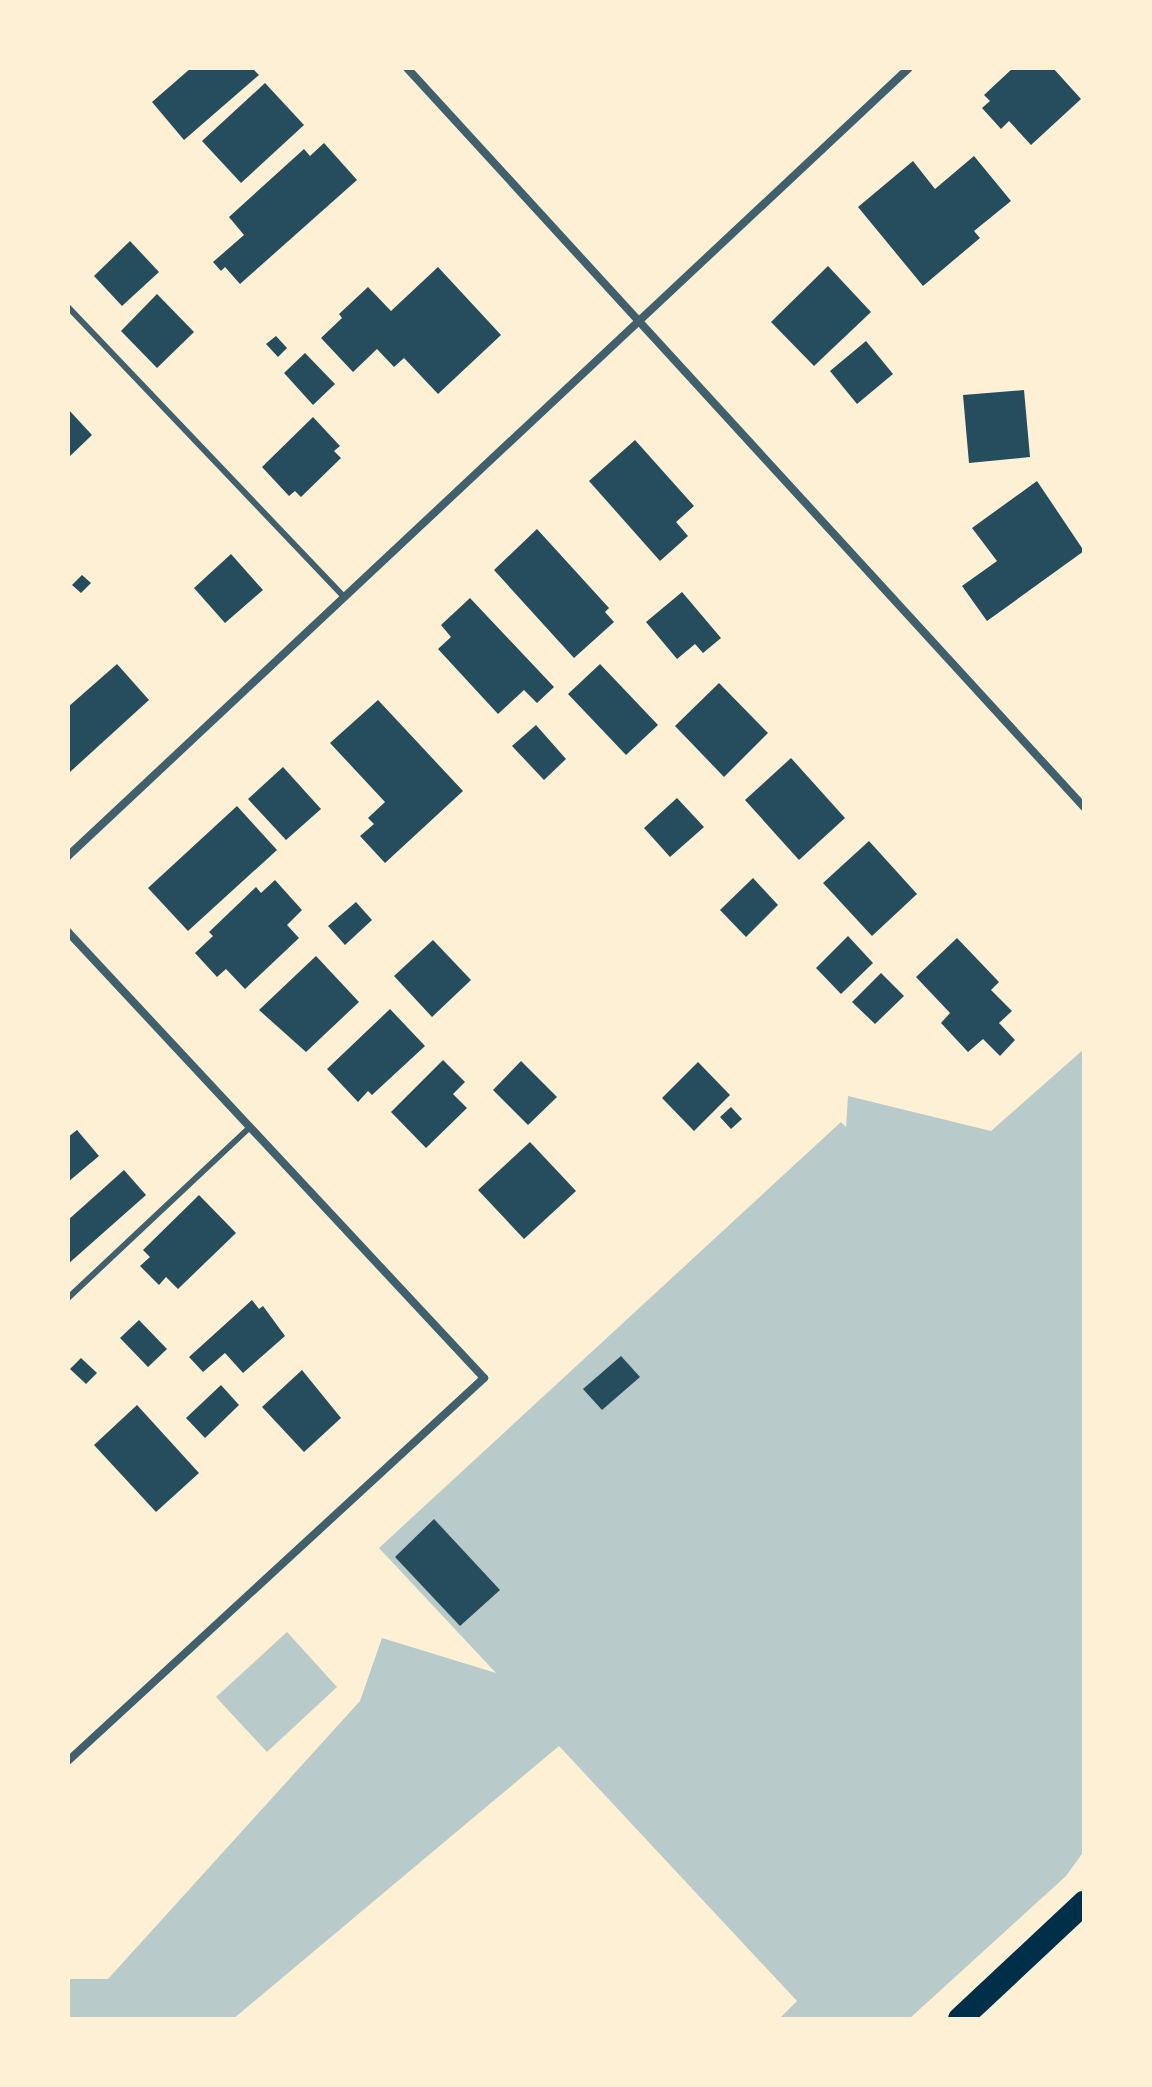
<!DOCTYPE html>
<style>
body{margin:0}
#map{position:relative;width:1152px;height:2087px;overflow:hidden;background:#fdf0d5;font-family:"PT Serif",serif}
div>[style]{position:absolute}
.green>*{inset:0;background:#b9caca}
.building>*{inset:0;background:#264d5e}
.service>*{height:6px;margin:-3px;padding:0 3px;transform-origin:3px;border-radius:3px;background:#3f606c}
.minor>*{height:8px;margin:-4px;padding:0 4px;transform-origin:4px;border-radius:4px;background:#3f606c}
.motorway>*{height:24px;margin:-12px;padding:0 12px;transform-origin:12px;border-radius:12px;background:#003049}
span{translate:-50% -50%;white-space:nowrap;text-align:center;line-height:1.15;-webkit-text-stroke:6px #fdf0d5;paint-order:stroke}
.frame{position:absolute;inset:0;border:70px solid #fdf0d5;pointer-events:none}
</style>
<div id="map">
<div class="green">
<i style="clip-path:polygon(1084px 1049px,1084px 1851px,1066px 1876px,909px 2019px,779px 2019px,797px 2001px,559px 1746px,233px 2019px,68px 2019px,68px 1979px,108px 1979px,360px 1701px,382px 1638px,496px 1673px,379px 1548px,841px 1122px,846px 1127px,848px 1096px,991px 1131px)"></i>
<i style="clip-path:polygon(287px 1632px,337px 1687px,267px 1752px,216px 1697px)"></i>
</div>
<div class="building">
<i style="clip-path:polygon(191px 68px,252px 68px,259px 75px,184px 140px,152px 102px)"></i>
<i style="clip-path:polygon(1013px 68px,1053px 68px,1081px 99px,1031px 145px,1009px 121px,1001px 129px,982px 108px,990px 101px,984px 95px)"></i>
<i style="clip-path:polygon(265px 83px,304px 125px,241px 183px,202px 141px)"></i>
<i style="clip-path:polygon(324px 143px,357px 180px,240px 284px,225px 267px,221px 271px,213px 262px,244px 235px,229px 217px,304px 149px,310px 156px)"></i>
<i style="clip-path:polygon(974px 156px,1011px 201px,974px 231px,980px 238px,923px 286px,858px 207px,913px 161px,935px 189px)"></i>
<i style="clip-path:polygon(130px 241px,159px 272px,122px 306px,94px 276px)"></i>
<i style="clip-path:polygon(828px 266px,871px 312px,814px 366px,771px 322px)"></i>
<i style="clip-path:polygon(438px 267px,501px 335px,438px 394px,404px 358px,394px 367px,377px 349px,353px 372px,321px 338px,342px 318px,339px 314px,368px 287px,391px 311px)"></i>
<i style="clip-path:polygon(157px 294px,194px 332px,157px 368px,121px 331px)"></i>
<i style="clip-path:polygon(276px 336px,287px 348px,278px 357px,266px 344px)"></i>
<i style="clip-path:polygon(866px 341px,893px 374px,857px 404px,830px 371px)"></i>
<i style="clip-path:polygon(305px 353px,335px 384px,313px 405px,284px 373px)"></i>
<i style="clip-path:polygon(1024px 390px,1030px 457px,969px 463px,963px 395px)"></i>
<i style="clip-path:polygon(68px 409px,92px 435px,68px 458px)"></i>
<i style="clip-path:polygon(313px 417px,340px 446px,334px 451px,341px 458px,301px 497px,295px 491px,289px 496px,262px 467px)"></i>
<i style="clip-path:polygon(635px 440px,694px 506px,676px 522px,688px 536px,660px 561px,589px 481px)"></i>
<i style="clip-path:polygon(1037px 481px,1084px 551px,987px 621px,962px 586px,997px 561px,972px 528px)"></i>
<i style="clip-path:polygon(537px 529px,609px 608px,605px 612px,614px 622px,574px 658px,494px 570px)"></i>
<i style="clip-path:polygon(231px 554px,263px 590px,225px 623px,194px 588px)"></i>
<i style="clip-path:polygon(82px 575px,91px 583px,81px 593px,72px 585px)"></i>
<i style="clip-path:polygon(682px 592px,721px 638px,703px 653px,695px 644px,677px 659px,646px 622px)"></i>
<i style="clip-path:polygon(470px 598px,554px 687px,537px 703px,524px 690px,498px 714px,438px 649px,451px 637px,441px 625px)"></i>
<i style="clip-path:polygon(117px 664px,149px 700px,70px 772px,68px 707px)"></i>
<i style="clip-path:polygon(600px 664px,658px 725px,626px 755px,568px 694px)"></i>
<i style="clip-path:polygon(719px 683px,768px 733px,724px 777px,675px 726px)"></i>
<i style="clip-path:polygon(378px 700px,463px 791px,385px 863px,360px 836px,374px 824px,368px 818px,385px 802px,330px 743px)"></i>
<i style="clip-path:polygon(536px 725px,566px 759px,544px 780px,512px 746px)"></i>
<i style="clip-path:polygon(791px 758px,845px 818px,799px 860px,745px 800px)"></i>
<i style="clip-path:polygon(283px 767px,321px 809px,286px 840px,248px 799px)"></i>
<i style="clip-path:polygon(677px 798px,704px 827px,670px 857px,644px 828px)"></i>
<i style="clip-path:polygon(237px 806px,277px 850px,188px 931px,148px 888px)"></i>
<i style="clip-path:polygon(869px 841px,917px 894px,872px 936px,823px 883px)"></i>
<i style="clip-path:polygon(753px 878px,778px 905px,746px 937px,720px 910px)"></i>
<i style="clip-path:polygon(275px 880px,302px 910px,287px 925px,299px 938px,245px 989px,226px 969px,217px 977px,195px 953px,213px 936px,209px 932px,256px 887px,261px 893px)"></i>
<i style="clip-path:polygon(356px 902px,372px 920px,345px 945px,328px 926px)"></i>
<i style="clip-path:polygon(848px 936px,873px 963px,841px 994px,816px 968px)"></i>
<i style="clip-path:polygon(957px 938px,999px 982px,991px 990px,1012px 1011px,999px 1023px,1015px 1040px,1000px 1056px,983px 1039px,968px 1052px,941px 1023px,950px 1013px,916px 977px)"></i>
<i style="clip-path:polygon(433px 940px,471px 980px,432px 1017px,394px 976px)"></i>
<i style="clip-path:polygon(316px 956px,359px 1002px,306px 1052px,259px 1010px)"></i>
<i style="clip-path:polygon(881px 973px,904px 996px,875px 1024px,852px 1002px)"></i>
<i style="clip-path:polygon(390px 1009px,425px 1046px,372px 1095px,368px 1091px,358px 1102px,327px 1069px)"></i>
<i style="clip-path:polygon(443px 1060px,465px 1082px,453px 1094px,467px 1108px,426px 1148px,391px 1112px)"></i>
<i style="clip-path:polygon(521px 1061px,557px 1097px,528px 1125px,493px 1090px)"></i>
<i style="clip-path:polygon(698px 1062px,730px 1095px,694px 1131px,662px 1098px)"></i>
<i style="clip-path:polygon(731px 1107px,742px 1119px,731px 1129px,720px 1117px)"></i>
<i style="clip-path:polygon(77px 1130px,99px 1156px,68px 1182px,68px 1137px)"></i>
<i style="clip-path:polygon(530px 1142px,576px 1191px,524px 1239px,478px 1190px)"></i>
<i style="clip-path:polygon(124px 1170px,146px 1195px,68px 1264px,68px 1220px)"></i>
<i style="clip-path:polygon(199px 1195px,236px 1233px,178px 1289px,166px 1277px,159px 1285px,140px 1266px,150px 1257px,143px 1250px)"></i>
<i style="clip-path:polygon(252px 1300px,259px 1309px,263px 1306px,285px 1336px,243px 1373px,225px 1353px,203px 1372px,189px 1357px)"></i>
<i style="clip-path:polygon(139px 1320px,167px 1349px,148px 1367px,120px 1338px)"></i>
<i style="clip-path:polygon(621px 1356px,640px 1377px,602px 1410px,583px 1389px)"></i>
<i style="clip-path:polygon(81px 1358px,97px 1373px,86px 1384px,70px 1369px)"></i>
<i style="clip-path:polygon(302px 1370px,341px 1418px,304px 1452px,262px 1407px)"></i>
<i style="clip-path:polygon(221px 1385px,239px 1405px,205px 1438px,186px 1418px)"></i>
<i style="clip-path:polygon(137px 1405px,199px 1473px,156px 1512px,94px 1445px)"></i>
<i style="clip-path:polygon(434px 1519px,500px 1590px,460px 1626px,395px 1557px)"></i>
</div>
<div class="service">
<i style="left:68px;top:307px;width:400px;rotate:46.4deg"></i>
<i style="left:68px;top:1298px;width:250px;rotate:-43.2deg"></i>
</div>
<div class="minor">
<i style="left:407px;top:68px;width:1002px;rotate:47.51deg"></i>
<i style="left:68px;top:856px;width:1152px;rotate:-43.14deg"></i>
<i style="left:68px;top:932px;width:610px;rotate:46.99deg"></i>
<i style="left:484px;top:1378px;width:565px;rotate:137.37deg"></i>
</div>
<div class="motorway">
<i style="left:960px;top:2019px;width:170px;rotate:-43.1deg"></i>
</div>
<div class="frame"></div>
</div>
